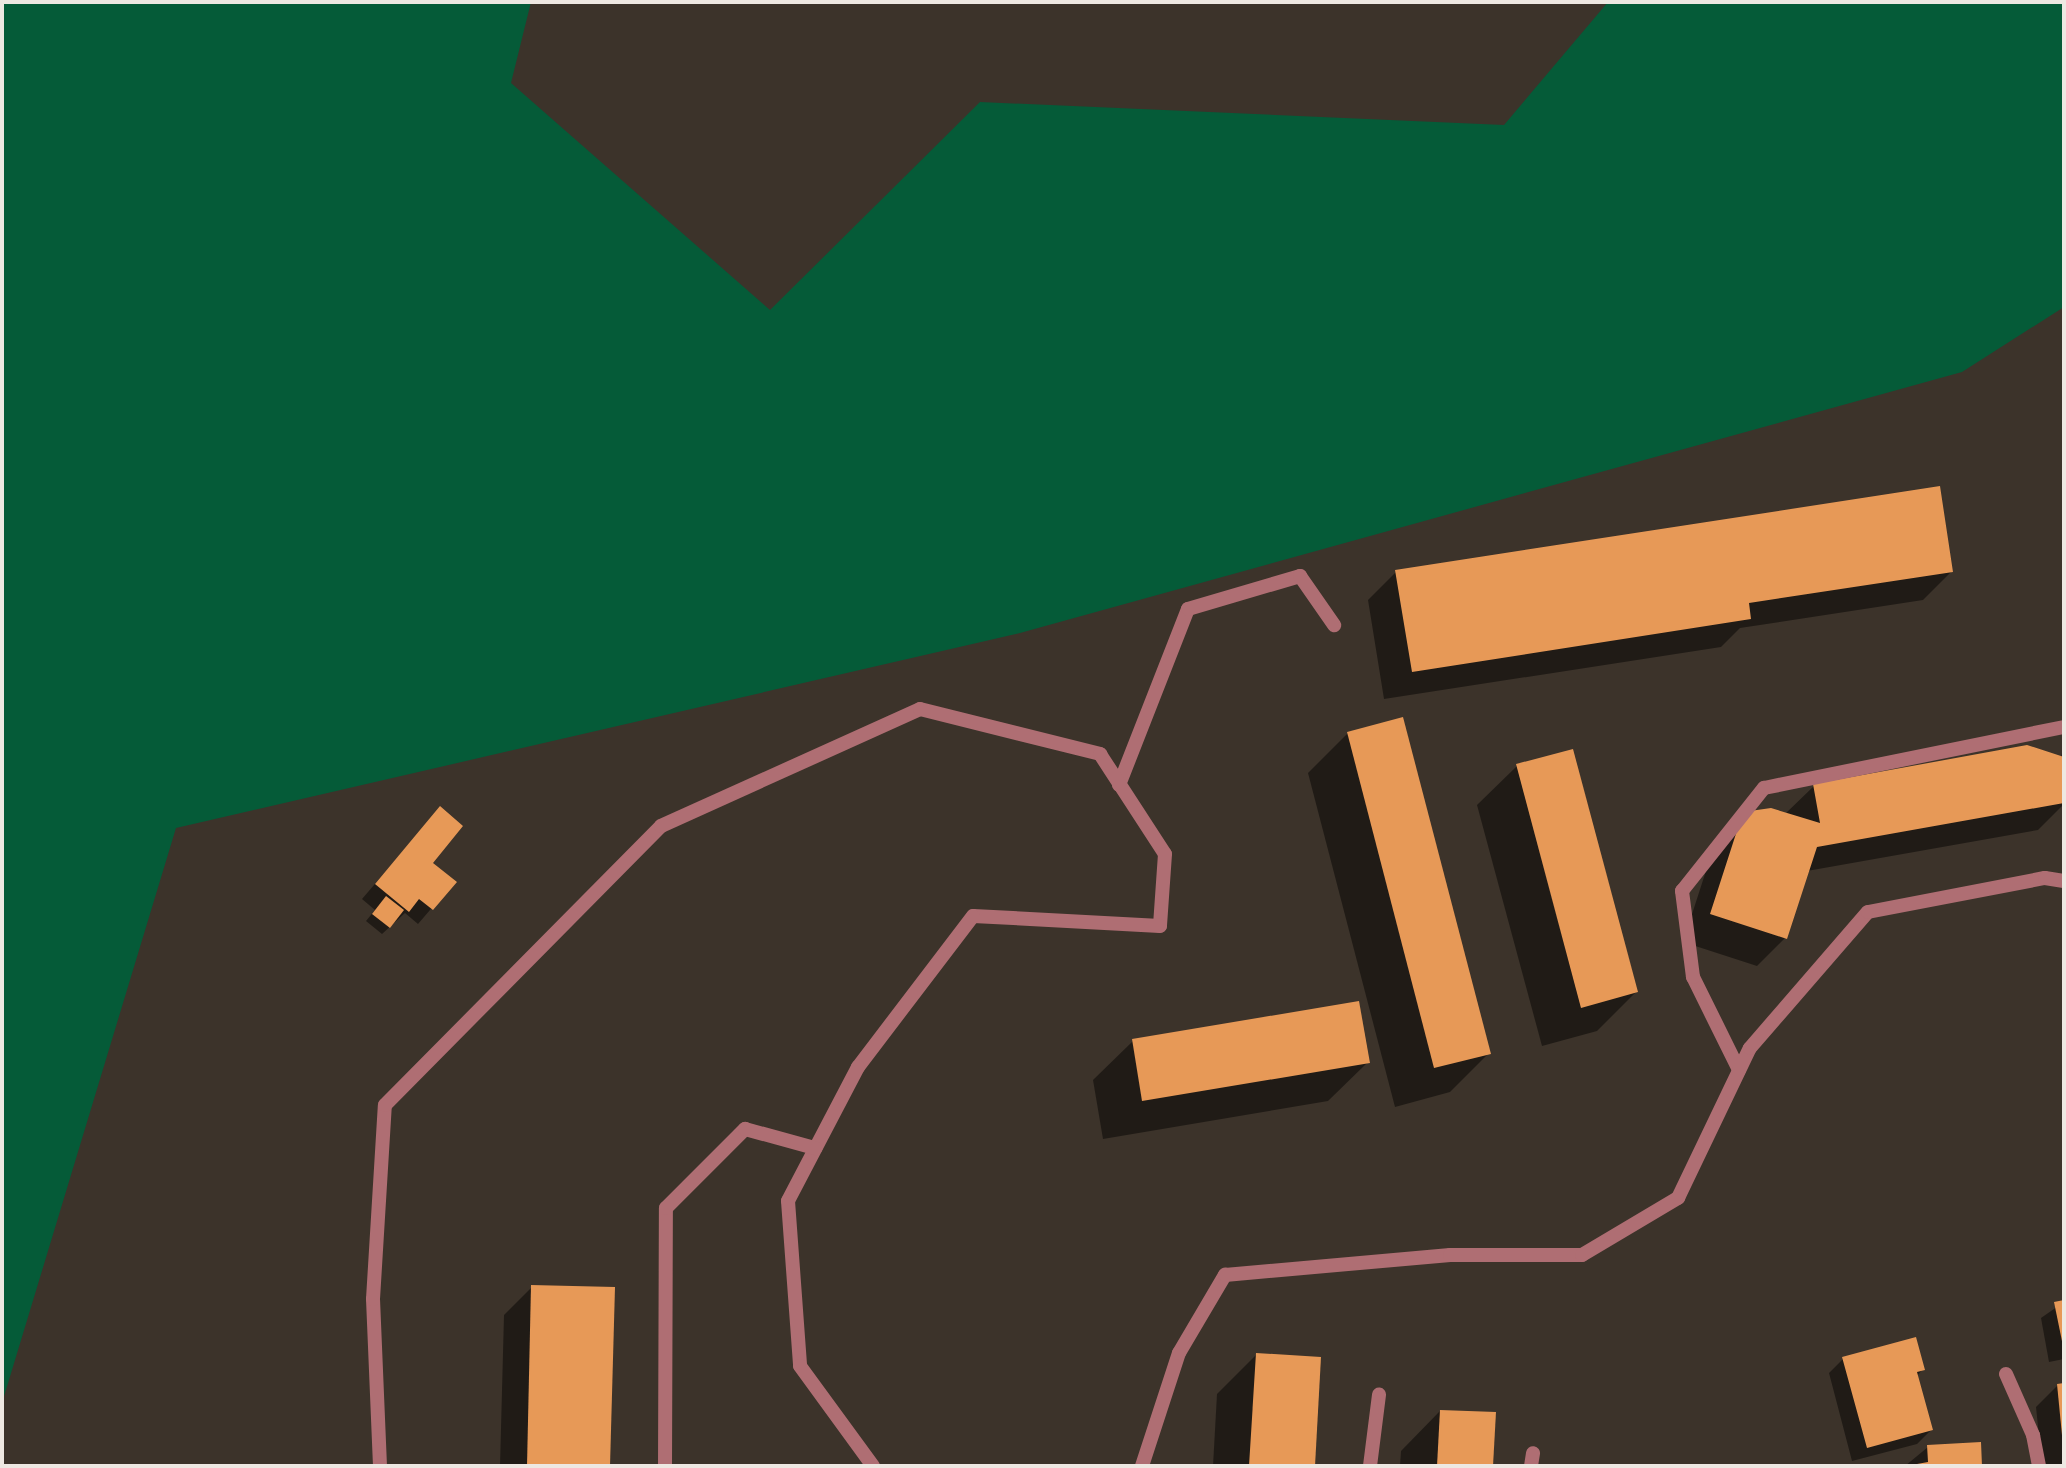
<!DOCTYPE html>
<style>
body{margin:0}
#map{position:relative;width:2066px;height:1468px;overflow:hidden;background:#3c332a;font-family:"Times New Roman",serif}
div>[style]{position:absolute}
.green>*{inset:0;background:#055b38}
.shadow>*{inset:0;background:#0007}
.building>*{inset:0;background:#e79957}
.lane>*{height:14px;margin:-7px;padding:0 7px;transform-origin:7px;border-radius:7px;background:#af6e73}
.street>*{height:14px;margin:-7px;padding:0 7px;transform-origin:7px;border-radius:7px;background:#af6e73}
span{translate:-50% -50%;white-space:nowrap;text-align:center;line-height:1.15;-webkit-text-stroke:7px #201c18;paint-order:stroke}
.frame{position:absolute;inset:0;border:4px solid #eee8e2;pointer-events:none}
</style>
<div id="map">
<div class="green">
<i style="clip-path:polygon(2px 2px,531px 2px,511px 83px,770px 310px,980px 102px,1504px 125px,1608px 2px,2064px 2px,2064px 307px,1962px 372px,1020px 633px,176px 828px,2px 1403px)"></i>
</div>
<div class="shadow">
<i style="clip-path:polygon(1396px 572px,1951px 572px,1923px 600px,1740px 628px,1721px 647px,1384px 699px,1368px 600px)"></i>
<i style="clip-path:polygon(1348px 733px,1489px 1053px,1450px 1092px,1395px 1107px,1308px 773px)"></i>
<i style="clip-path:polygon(2064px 743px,2064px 804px,2038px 830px,1807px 871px,1785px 938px,1757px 966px,1683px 942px,1715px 843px,1785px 814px,1814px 786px,2061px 758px)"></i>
<i style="clip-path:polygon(1517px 766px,1636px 992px,1597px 1031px,1542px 1046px,1477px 805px)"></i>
<i style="clip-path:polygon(440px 808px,430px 863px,454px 882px,418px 924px,405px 913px,382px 934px,366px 921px,375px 910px,362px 899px)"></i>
<i style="clip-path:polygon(1133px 1041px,1368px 1062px,1328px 1101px,1103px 1139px,1093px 1080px)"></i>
<i style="clip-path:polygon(532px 1287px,613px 1289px,608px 1466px,500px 1466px,504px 1315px)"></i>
<i style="clip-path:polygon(2064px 1302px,2064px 1359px,2049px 1362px,2041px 1318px)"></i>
<i style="clip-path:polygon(1256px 1355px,1319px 1358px,1313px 1466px,1213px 1466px,1217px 1394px)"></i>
<i style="clip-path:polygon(1843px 1359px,1923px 1369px,1917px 1376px,1931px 1430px,1917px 1444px,1852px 1461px,1829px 1373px)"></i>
<i style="clip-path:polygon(2058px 1385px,2064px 1385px,2064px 1466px,2042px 1466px,2036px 1407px)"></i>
<i style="clip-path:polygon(1440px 1411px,1494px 1414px,1492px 1466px,1400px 1466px,1401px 1451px)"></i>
<i style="clip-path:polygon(1980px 1444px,1981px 1466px,1905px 1466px,1928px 1447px)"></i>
</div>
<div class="building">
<i style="clip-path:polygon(1940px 486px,1953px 572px,1749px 603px,1751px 619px,1412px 672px,1395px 570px)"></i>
<i style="clip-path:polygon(1403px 717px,1491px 1054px,1434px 1068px,1347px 732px)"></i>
<i style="clip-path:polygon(2027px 745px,2064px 757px,2064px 803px,1817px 847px,1787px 939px,1710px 914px,1743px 812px,1771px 808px,1820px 823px,1813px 784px)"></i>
<i style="clip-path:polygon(1573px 749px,1638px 992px,1581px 1008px,1516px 764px)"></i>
<i style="clip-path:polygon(440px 806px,463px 826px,433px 863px,457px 882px,433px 910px,419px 899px,409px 912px,375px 884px)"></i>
<i style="clip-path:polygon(386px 896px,404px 910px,390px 928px,372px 914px)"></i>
<i style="clip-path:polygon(1359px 1001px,1370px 1063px,1142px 1101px,1132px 1039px)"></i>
<i style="clip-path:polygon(531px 1285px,615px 1287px,610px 1466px,527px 1466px)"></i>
<i style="clip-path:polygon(2064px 1300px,2064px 1346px,2063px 1346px,2054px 1302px)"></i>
<i style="clip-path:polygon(1916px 1337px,1925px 1370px,1917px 1372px,1933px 1430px,1867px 1448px,1842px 1357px)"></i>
<i style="clip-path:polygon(1256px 1353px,1321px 1357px,1315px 1466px,1249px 1466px)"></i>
<i style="clip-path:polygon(2064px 1383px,2064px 1434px,2062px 1435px,2057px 1384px)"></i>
<i style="clip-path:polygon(1440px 1410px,1496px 1412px,1493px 1466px,1437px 1466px)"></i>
<i style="clip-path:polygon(1981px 1442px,1982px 1466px,1906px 1466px,1928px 1462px,1927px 1445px)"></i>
</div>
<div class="lane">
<i style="left:1119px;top:785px;width:189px;rotate:-68.6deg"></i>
<i style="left:1188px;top:609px;width:117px;rotate:-16.4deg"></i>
<i style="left:1300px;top:576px;width:60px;rotate:55.2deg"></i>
<i style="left:1739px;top:1070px;width:104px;rotate:-116.3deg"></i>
<i style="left:1693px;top:977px;width:87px;rotate:-97.3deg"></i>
<i style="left:1682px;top:891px;width:132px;rotate:-51.5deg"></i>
<i style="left:1764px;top:788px;width:306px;rotate:-11.5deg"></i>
</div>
<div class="street">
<i style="left:2006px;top:1374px;width:67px;rotate:66.1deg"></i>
<i style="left:2033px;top:1435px;width:32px;rotate:79deg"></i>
<i style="left:380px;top:1466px;width:167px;rotate:-92.4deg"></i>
<i style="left:373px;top:1299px;width:194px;rotate:-86.5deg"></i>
<i style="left:385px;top:1105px;width:392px;rotate:-45.3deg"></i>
<i style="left:661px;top:826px;width:284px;rotate:-24.3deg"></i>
<i style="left:920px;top:709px;width:186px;rotate:14deg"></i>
<i style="left:1100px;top:754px;width:119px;rotate:57deg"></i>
<i style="left:1165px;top:854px;width:72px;rotate:94deg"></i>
<i style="left:1160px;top:926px;width:187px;rotate:-176.9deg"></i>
<i style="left:973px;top:916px;width:190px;rotate:127.3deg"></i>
<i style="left:858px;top:1067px;width:151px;rotate:117.6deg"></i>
<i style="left:788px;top:1201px;width:165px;rotate:85.8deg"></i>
<i style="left:800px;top:1366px;width:124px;rotate:53.9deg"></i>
<i style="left:665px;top:1466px;width:258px;rotate:-89.8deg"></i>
<i style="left:666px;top:1208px;width:112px;rotate:-45deg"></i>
<i style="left:745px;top:1129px;width:73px;rotate:15.2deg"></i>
<i style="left:1142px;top:1466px;width:119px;rotate:-71.9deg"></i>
<i style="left:1179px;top:1353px;width:91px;rotate:-59.5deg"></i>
<i style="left:1225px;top:1275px;width:226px;rotate:-5.1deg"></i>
<i style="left:1450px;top:1255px;width:132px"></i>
<i style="left:1582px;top:1255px;width:112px;rotate:-30.7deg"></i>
<i style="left:1678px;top:1198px;width:166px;rotate:-64.4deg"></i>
<i style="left:1750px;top:1048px;width:180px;rotate:-49.1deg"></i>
<i style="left:1868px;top:912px;width:180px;rotate:-10.9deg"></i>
<i style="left:2045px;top:878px;width:19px;rotate:9deg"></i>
<i style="left:1370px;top:1466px;width:72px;rotate:-82.8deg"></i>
<i style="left:1531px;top:1466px;width:13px;rotate:-81deg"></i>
</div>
<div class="frame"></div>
</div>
